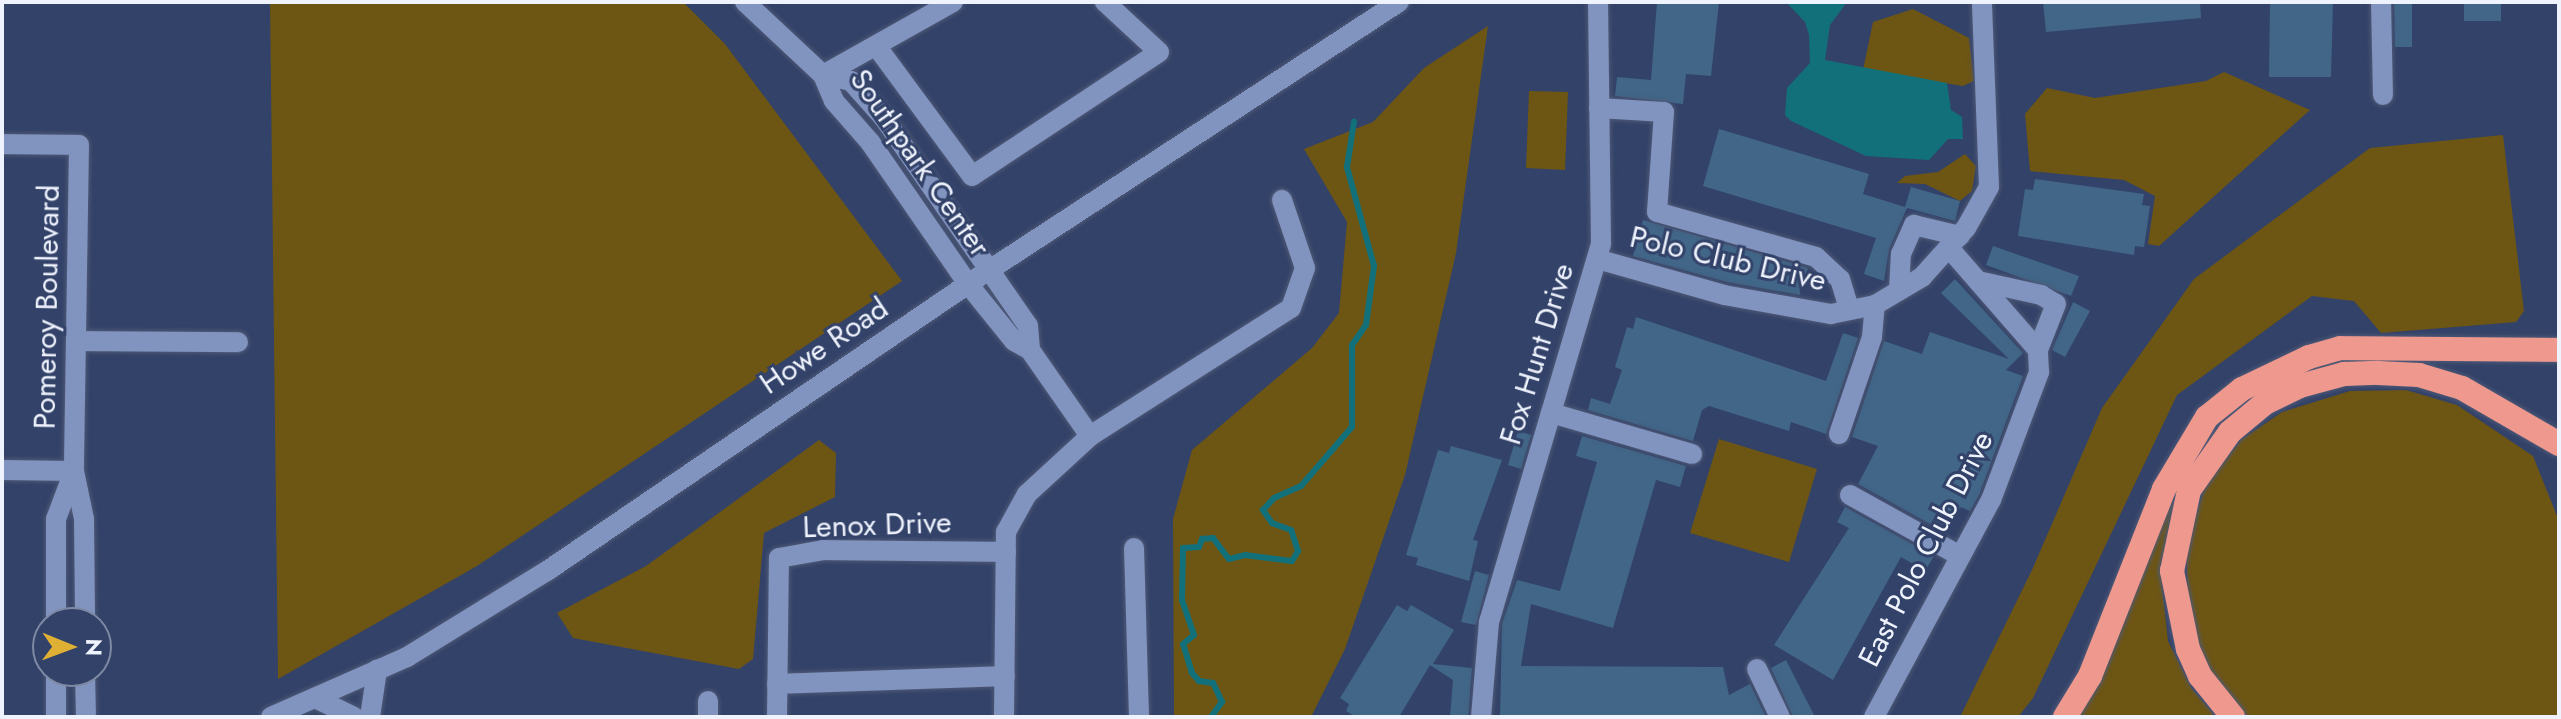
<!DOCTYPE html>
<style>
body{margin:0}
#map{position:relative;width:2561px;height:719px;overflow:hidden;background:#334269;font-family:Jost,sans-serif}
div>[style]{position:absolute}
.green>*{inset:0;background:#6d5514}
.water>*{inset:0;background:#11707a}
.stream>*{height:6px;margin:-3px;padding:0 3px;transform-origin:3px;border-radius:3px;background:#11707a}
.building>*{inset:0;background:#416688}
.roads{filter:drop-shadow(0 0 2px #4e5976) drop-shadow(0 0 2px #4e5976)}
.minor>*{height:20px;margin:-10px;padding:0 10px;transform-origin:10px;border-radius:10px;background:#8193bf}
.highway>*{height:24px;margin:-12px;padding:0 12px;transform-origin:12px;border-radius:12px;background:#ee988e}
span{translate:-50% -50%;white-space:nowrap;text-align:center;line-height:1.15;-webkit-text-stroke:6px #334269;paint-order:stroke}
.street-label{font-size:30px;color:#eff3fd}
.frame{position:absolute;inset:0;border:4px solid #eff3fd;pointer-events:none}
.north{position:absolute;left:32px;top:607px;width:80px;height:80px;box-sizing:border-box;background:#334269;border:2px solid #7e89a4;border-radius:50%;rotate:91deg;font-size:22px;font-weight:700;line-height:32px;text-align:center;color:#eff3fd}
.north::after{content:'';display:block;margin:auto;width:28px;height:36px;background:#dfb034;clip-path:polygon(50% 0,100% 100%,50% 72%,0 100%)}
</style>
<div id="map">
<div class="green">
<i style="clip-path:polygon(270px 2px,683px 2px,725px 44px,902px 281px,477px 566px,278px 679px)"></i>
<i style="clip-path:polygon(1913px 9px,1969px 38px,1974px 81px,1963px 86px,1863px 70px,1873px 22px)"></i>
<i style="clip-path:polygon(1488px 26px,1456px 253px,1405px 475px,1345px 649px,1311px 717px,1174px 717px,1173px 519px,1192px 450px,1312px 348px,1339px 313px,1347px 222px,1304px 149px,1373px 122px,1424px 68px)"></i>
<i style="clip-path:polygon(2224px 72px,2310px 110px,2159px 246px,2148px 244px,2155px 196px,2124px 180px,2030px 171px,2025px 114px,2047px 88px,2095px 98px,2206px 81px)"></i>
<i style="clip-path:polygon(1529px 91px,1568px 92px,1565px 170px,1526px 168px)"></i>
<i style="clip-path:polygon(2503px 135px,2524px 311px,2516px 322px,2381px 333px,2354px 301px,2312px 296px,2177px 395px,2033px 698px,2018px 717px,1960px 717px,2032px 570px,2102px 408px,2194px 279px,2370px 148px)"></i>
<i style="clip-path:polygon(1965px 154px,1976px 166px,1972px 191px,1960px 201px,1925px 184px,1897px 183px,1905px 176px,1938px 172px)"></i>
<i style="clip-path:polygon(2406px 390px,2457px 405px,2533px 456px,2559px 521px,2559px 717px,2248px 717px,2212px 680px,2189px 616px,2186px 547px,2205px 487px,2241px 440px,2282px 412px,2350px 391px)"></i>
<i style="clip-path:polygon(1719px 439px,1817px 469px,1789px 562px,1690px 533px)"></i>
<i style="clip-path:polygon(819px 440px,836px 453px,835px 497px,764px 533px,753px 659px,739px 669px,573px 638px,557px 613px,646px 566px)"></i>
<i style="clip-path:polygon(2176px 491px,2160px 567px,2168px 641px,2192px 689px,2216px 717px,2076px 717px)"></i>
</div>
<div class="water">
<i style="clip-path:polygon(1786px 2px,1847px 2px,1830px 25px,1825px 60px,1947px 83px,1951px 110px,1962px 117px,1963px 139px,1948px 139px,1929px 160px,1866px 156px,1791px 121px,1785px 115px,1787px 88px,1810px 63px,1809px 35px,1805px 22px)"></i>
</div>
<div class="stream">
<i style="left:1211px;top:717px;width:19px;rotate:-54deg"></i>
<i style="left:1222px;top:702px;width:21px;rotate:-115deg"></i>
<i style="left:1213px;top:683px;width:14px;rotate:-172deg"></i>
<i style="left:1199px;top:681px;width:11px;rotate:-131deg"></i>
<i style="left:1192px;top:673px;width:30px;rotate:-107deg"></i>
<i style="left:1183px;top:644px;width:14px;rotate:-39deg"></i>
<i style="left:1194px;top:635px;width:37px;rotate:-109deg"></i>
<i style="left:1182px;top:600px;width:52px;rotate:-88.9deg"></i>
<i style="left:1183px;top:548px;width:16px;rotate:-4deg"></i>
<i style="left:1199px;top:547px;width:9px;rotate:-69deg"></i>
<i style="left:1202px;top:539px;width:11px;rotate:-5deg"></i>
<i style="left:1213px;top:538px;width:26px;rotate:53deg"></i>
<i style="left:1229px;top:559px;width:16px;rotate:-14deg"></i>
<i style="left:1245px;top:555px;width:47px;rotate:7.3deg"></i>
<i style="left:1292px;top:561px;width:12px;rotate:-59deg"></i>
<i style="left:1298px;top:551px;width:22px;rotate:-108deg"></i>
<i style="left:1291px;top:530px;width:20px;rotate:-160deg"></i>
<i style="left:1272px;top:523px;width:16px;rotate:-125deg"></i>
<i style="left:1263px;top:510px;width:16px;rotate:-47deg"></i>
<i style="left:1274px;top:498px;width:30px;rotate:-24deg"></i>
<i style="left:1301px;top:486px;width:78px;rotate:-49.2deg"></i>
<i style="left:1352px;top:427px;width:82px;rotate:-90deg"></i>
<i style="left:1352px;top:345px;width:24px;rotate:-55deg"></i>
<i style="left:1366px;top:325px;width:60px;rotate:-82.3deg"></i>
<i style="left:1374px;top:266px;width:103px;rotate:-105.3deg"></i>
<i style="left:1347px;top:167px;width:46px;rotate:-81.2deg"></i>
</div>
<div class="building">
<i style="clip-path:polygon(1657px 2px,1719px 2px,1711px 76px,1686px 74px,1683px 104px,1615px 96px,1617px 77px,1651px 80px)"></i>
<i style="clip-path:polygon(2043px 2px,2200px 2px,2201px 18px,2046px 32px)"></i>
<i style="clip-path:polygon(2270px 2px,2333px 2px,2331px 77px,2269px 77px)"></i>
<i style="clip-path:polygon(2394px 2px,2412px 2px,2412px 47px,2395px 47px)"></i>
<i style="clip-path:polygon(2464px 2px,2501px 2px,2501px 21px,2464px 21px)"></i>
<i style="clip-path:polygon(1719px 129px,1869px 174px,1863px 194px,1905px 207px,1911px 187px,1960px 201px,1955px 221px,1907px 208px,1889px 249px,1884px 281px,1864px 274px,1876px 238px,1703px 186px)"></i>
<i style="clip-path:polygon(2035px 179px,2144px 194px,2142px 205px,2150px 206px,2144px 247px,2135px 246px,2134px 255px,2018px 236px,2025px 189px,2033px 190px)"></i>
<i style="clip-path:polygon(1643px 220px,1808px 268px,1800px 295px,1727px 282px,1633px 256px)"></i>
<i style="clip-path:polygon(1993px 246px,2079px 276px,2071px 296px,1986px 265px)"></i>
<i style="clip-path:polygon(1955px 279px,2023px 353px,2006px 370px,2023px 376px,1979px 495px,1970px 511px,1961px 507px,1946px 533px,1858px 484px,1878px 446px,1852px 437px,1884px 341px,1922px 354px,1930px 332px,2009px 359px,1941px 293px)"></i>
<i style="clip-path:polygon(2073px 302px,2090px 311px,2065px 357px,2052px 350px)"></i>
<i style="clip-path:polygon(1636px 317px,1826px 381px,1843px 333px,1858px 338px,1826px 434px,1791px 422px,1789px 431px,1709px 406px,1702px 410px,1693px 441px,1588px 410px,1591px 398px,1610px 404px,1622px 370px,1615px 367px,1627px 327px,1633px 329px)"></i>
<i style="clip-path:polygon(1518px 431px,1531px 435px,1521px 469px,1508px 465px)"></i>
<i style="clip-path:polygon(1582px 436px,1686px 466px,1680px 487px,1656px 480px,1613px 628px,1531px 604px,1521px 666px,1723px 667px,1729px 695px,1750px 684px,1766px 717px,1500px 717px,1502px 624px,1517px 580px,1560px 591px,1597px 462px,1576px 456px)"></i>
<i style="clip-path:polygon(1451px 446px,1502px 460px,1473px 540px,1478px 541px,1469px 581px,1416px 565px,1418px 558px,1406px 555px,1438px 450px,1449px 453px)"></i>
<i style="clip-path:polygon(1845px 507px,1934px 556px,1925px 571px,1901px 557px,1833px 680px,1774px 645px,1849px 528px,1837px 522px)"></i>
<i style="clip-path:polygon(1475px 571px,1489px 575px,1476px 625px,1461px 622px)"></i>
<i style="clip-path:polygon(1397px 605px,1407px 611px,1411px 605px,1454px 630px,1433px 664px,1472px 668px,1468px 717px,1450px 717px,1453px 680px,1430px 665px,1399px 717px,1356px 717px,1346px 711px,1349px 704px,1340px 698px)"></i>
<i style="clip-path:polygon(1786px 660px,1815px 717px,1793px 717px,1771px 668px)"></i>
</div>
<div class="roads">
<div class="minor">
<i style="left:745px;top:2px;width:107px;rotate:43.1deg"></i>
<i style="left:823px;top:75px;width:28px;rotate:67deg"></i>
<i style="left:834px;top:101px;width:55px;rotate:48.7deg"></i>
<i style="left:870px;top:142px;width:173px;rotate:55.4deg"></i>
<i style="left:968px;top:284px;width:73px;rotate:51.1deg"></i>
<i style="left:1014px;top:341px;width:18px;rotate:29deg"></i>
<i style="left:1030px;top:350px;width:105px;rotate:55.1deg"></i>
<i style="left:1090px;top:436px;width:238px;rotate:-32.5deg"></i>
<i style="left:1291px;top:308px;width:42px;rotate:-70.7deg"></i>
<i style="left:1305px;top:268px;width:72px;rotate:-108.7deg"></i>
<i style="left:2381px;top:2px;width:93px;rotate:88.8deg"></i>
<i style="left:877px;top:47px;width:160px;rotate:53.6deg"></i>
<i style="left:972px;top:176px;width:224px;rotate:-33.5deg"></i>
<i style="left:1159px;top:52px;width:74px;rotate:-137.2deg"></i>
<i style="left:823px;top:75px;width:29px;rotate:12deg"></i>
<i style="left:851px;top:81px;width:50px;rotate:48.3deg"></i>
<i style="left:884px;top:118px;width:253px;rotate:55.3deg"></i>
<i style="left:1028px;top:326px;width:24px;rotate:85deg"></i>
<i style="left:823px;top:75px;width:149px;rotate:-29.3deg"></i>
<i style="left:1599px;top:108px;width:65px;rotate:3.5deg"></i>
<i style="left:1664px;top:112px;width:100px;rotate:94deg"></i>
<i style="left:1657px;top:212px;width:165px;rotate:15.8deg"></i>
<i style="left:1816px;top:257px;width:33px;rotate:43deg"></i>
<i style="left:1840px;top:279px;width:30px;rotate:73deg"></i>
<i style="left:2px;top:144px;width:77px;rotate:0.7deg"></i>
<i style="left:79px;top:145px;width:326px;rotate:90.9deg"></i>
<i style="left:74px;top:471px;width:49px;rotate:78.2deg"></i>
<i style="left:84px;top:519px;width:104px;rotate:89.4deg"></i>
<i style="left:1597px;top:259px;width:132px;rotate:15.8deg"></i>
<i style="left:1724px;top:295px;width:109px;rotate:10.1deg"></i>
<i style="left:1831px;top:314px;width:45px;rotate:-11.6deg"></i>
<i style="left:1875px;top:305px;width:55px;rotate:-30.8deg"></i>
<i style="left:1922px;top:277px;width:66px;rotate:-48.1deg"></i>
<i style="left:1966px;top:228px;width:47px;rotate:-60.7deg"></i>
<i style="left:1989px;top:187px;width:185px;rotate:-92.2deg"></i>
<i style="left:1978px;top:281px;width:65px;rotate:12.5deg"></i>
<i style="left:2041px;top:295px;width:17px;rotate:31deg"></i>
<i style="left:2056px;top:304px;width:49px;rotate:111.4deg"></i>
<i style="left:1899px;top:290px;width:36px;rotate:-87deg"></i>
<i style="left:1901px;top:254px;width:32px;rotate:-66deg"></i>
<i style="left:1914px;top:225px;width:47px;rotate:13.4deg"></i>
<i style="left:76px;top:341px;width:162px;rotate:0.4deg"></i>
<i style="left:1551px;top:413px;width:147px;rotate:16.2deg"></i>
<i style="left:1839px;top:434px;width:102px;rotate:-71.2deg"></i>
<i style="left:1872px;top:337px;width:32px;rotate:-85deg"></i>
<i style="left:2px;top:470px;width:72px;rotate:0.8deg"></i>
<i style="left:1850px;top:495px;width:126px;rotate:29deg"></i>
<i style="left:1134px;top:548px;width:169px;rotate:88.3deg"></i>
<i style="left:56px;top:623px;width:104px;rotate:-90deg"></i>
<i style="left:56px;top:519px;width:51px;rotate:-69.4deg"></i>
<i style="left:1757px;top:669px;width:53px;rotate:64.4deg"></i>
<i style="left:85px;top:671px;width:46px;rotate:88.8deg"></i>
<i style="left:777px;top:684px;width:228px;rotate:-2deg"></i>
<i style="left:315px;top:698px;width:43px;rotate:26deg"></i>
<i style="left:56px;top:717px;width:46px;rotate:-90deg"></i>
<i style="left:271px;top:717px;width:149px;rotate:-23.8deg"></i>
<i style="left:407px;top:657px;width:164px;rotate:-31.6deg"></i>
<i style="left:547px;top:571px;width:510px;rotate:-34.28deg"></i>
<i style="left:968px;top:284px;width:515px;rotate:-33.2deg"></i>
<i style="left:370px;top:717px;width:48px;rotate:-81.5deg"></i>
<i style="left:708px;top:717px;width:16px;rotate:-90deg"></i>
<i style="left:777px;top:717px;width:159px;rotate:-89.3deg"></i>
<i style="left:779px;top:558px;width:46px;rotate:-10.1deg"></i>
<i style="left:824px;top:550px;width:182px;rotate:0.6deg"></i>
<i style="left:1004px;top:717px;width:185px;rotate:-89.4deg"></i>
<i style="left:1006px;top:532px;width:43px;rotate:-61.1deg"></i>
<i style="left:1027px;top:494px;width:86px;rotate:-42.6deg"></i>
<i style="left:1481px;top:717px;width:95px;rotate:-85.2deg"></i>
<i style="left:1489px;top:622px;width:394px;rotate:-73.5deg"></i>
<i style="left:1601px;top:244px;width:242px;rotate:-90.7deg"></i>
<i style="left:1874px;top:717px;width:247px;rotate:-61.7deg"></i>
<i style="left:1991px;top:500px;width:137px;rotate:-69.4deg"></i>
<i style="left:2039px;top:372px;width:22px;rotate:-93deg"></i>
<i style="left:2038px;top:350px;width:134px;rotate:-131.1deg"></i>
</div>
<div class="highway">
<i style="left:2065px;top:717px;width:48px;rotate:-58.6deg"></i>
<i style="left:2090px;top:676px;width:201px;rotate:-68.4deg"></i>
<i style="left:2164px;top:489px;width:84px;rotate:-59.2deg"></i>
<i style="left:2207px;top:417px;width:45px;rotate:-38.7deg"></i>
<i style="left:2242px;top:389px;width:74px;rotate:-25.5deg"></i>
<i style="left:2309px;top:357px;width:32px;rotate:-16deg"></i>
<i style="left:2340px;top:348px;width:219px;rotate:0.5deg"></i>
<i style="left:2233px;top:717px;width:53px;rotate:-128.8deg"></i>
<i style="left:2200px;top:676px;width:30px;rotate:-114deg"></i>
<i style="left:2188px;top:649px;width:80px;rotate:-101.6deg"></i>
<i style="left:2172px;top:571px;width:83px;rotate:-78.1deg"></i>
<i style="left:2189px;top:490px;width:71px;rotate:-54.7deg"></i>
<i style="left:2230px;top:432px;width:45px;rotate:-39.6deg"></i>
<i style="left:2265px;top:403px;width:39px;rotate:-26deg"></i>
<i style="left:2300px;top:386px;width:46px;rotate:-15.3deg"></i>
<i style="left:2344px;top:374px;width:34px;rotate:-2deg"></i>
<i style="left:2378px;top:373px;width:41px;rotate:2.8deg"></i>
<i style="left:2419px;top:375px;width:45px;rotate:16.8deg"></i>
<i style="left:2462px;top:388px;width:112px;rotate:30deg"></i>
</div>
</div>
<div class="street-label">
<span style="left:920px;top:163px;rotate:55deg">Southpark Center</span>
<span style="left:1728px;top:259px;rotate:13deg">Polo Club Drive</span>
<span style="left:47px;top:307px;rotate:-89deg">Pomeroy Boulevard</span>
<span style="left:824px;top:346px;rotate:-34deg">Howe Road</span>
<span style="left:1537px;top:354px;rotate:-73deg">Fox Hunt Drive</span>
<span style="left:877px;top:525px;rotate:-2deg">Lenox Drive</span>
<span style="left:1926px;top:549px;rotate:-63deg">East Polo Club Drive</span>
</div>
<div class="frame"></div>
<div class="north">N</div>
</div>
